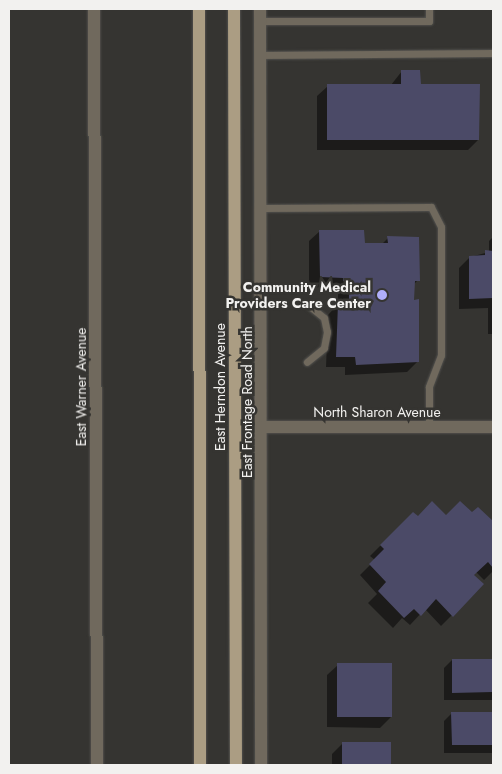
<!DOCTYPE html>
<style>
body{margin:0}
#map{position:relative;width:502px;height:774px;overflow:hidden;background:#353431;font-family:Jost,sans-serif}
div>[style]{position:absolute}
.shadow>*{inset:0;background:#0007}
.building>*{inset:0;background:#4b4a67}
.roads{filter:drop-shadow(0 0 1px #53524f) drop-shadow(0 0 1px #53524f)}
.lane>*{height:7px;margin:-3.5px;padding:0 3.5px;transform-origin:3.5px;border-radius:3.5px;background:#70695d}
.street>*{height:12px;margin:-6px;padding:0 6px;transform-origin:6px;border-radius:6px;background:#70695d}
.primary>*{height:12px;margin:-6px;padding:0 6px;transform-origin:6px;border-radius:6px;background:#ab9d83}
.dots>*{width:14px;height:14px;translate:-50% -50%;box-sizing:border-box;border:2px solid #353431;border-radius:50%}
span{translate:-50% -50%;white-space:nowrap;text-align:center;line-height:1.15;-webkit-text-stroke:5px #353431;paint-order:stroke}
.poi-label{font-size:14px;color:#f2f1ef;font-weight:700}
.right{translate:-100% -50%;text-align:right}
.street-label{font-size:14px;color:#f2f1ef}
.frame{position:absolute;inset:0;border:10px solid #f2f1ef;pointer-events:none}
</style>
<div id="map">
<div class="shadow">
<i style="clip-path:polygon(402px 71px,478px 140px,468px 150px,317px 150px,317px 96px,328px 86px,391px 85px)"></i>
<i style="clip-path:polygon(320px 231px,364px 244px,382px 244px,388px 238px,418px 280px,413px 285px,413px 301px,418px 361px,407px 372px,345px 375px,345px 367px,326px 367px,328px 315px,338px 304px,338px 292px,333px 292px,333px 288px,309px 287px,309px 241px)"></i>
<i style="clip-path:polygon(493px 237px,493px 334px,488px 334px,488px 308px,459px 309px,459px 268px,470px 257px,489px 252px,489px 241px)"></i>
<i style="clip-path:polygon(478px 508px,493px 523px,493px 571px,484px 580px,476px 572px,473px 576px,483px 584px,441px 626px,425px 609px,410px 625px,402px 618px,393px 628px,368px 603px,377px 594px,360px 575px,375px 560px,370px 556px,413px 513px,418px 517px,446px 516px,472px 514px)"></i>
<i style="clip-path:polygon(452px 660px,493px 660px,493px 700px,444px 700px,444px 668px)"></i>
<i style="clip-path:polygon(338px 665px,391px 717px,380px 728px,327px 727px,327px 675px)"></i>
<i style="clip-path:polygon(452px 713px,493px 713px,493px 753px,444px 753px,444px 721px)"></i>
<i style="clip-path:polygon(343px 743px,390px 743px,390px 765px,332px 765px,332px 754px)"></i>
</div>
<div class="building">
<i style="clip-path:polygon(401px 70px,420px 70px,421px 84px,480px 84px,479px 140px,327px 140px,327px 84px,401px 84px)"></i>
<i style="clip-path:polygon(319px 230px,364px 230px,365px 243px,388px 243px,387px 236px,419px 237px,420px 281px,415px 281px,414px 300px,419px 299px,419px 362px,356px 365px,355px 357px,336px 357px,338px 303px,349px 299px,349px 281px,343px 281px,343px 278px,320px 277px)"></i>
<i style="clip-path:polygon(485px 250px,493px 251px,493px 298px,469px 299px,469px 256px,485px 255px)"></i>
<i style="clip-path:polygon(432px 501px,446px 515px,460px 501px,472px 512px,478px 507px,493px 521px,493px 568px,488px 562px,474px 575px,484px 584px,453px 617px,436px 599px,421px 616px,414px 609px,404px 618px,378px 591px,386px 582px,369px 564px,384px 549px,380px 545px,413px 512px,418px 516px)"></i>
<i style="clip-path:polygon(452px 659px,493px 659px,493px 692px,452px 693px)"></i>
<i style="clip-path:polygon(337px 663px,392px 663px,392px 717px,337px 717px)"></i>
<i style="clip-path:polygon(451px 712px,493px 712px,493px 745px,452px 745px)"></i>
<i style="clip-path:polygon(342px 742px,391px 742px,391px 765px,342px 765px)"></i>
</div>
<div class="roads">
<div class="lane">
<i style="left:260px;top:21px;width:169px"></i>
<i style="left:429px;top:21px;width:12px;rotate:-90deg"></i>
<i style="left:260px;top:55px;width:233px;rotate:-0.5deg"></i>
<i style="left:261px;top:208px;width:170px;rotate:-0.3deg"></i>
<i style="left:431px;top:207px;width:22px;rotate:63deg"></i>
<i style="left:441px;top:227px;width:128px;rotate:90deg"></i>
<i style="left:441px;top:355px;width:34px;rotate:111deg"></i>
<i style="left:429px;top:387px;width:40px;rotate:90deg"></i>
<i style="left:307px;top:304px;width:22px;rotate:39deg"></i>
<i style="left:324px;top:318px;width:14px;rotate:78deg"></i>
<i style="left:327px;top:332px;width:16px;rotate:101deg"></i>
<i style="left:324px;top:348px;width:22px;rotate:141deg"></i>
</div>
<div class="street">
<i style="left:94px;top:9px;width:756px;rotate:89.77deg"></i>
<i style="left:260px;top:9px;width:756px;rotate:89.92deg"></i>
<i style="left:262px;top:427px;width:231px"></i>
</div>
<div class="primary">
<i style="left:199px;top:9px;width:756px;rotate:89.92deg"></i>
<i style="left:234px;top:9px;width:756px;rotate:89.85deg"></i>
</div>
</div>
<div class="dots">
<i style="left:382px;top:295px;background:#afaefa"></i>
</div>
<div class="poi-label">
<span class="right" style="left:371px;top:295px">Community Medical<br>Providers Care Center</span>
</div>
<div class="street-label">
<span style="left:81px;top:387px;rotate:-90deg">East Warner Avenue</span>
<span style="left:220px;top:387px;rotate:-90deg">East Herndon Avenue</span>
<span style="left:247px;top:402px;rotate:-90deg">East Frontage Road North</span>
<span style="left:377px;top:412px">North Sharon Avenue</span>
</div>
<div class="frame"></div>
</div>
